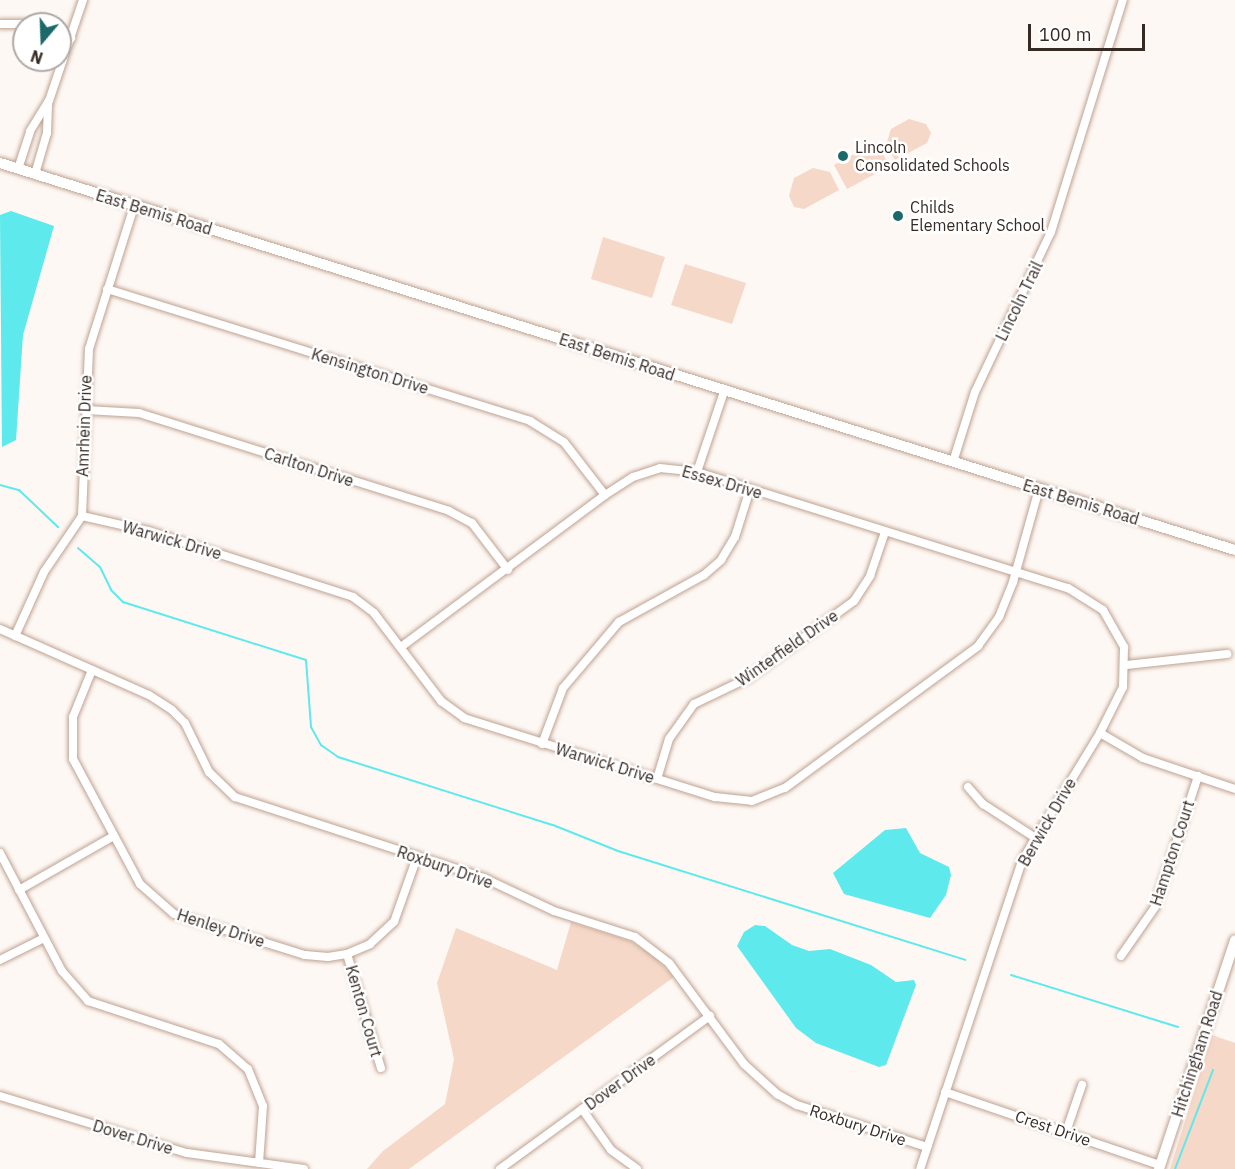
<!DOCTYPE html>
<style>
body{margin:0}
#map{position:relative;width:1235px;height:1169px;overflow:hidden;background:#fef8f4;font-family:"IBM Plex Sans",sans-serif}
div>[style]{position:absolute}
.green>*{inset:0;background:#f5d8c7}
.water>*{inset:0;background:#5ee9ed}
.stream>*{height:2px;margin:-1px;padding:0 1px;transform-origin:1px;border-radius:1px;background:#5ee9ed}
.roads{filter:drop-shadow(0 0 2px #bfa291) drop-shadow(0 0 2px #bfa291)}
.street>*{height:8px;margin:-4px;padding:0 4px;transform-origin:4px;border-radius:4px;background:#fff}
.secondary>*{height:10px;margin:-5px;padding:0 5px;transform-origin:5px;border-radius:5px;background:#fff}
.dots>*{width:16px;height:16px;translate:-50% -50%;box-sizing:border-box;border:3px solid #fff;border-radius:50%}
span{translate:-50% -50%;white-space:nowrap;text-align:center;line-height:1.15;-webkit-text-stroke:5px #fff;paint-order:stroke}
.poi-label{font-size:16px;color:#362a24}
.left{translate:0 -50%;text-align:left}
.street-label{font-size:16px;color:#362a24}
.north{position:absolute;left:12px;top:12px;width:60px;height:60px;box-sizing:border-box;background:#fff;border:2px solid #afaaa7;border-radius:50%;rotate:199deg;font-size:16px;font-weight:700;line-height:24px;text-align:center;color:#362a24}
.north::after{content:'';display:block;margin:auto;width:21px;height:27px;background:#1c696b;clip-path:polygon(50% 0,100% 100%,50% 72%,0 100%)}
.scale{position:absolute;left:1028px;top:24px;width:117px;height:27px;box-sizing:border-box;border:3px solid #362a24;border-top:0;padding-left:8px;font-size:18px;line-height:21px;white-space:nowrap;color:#362a24;-webkit-text-stroke:4px #fff;paint-order:stroke}
</style>
<div id="map">
<div class="green">
<i style="clip-path:polygon(909px 119px,926px 124px,931px 133px,927px 143px,895px 160px,886px 145px,891px 129px)"></i>
<i style="clip-path:polygon(876px 142px,890px 166px,847px 189px,834px 165px)"></i>
<i style="clip-path:polygon(813px 168px,830px 172px,839px 190px,804px 209px,794px 207px,789px 196px,794px 178px)"></i>
<i style="clip-path:polygon(603px 237px,665px 257px,652px 298px,591px 279px)"></i>
<i style="clip-path:polygon(685px 264px,746px 283px,732px 324px,671px 305px)"></i>
<i style="clip-path:polygon(571px 922px,630px 941px,652px 954px,674px 977px,409px 1169px,367px 1169px,383px 1151px,445px 1104px,454px 1059px,437px 983px,456px 928px,557px 970px)"></i>
<i style="clip-path:polygon(1212px 1035px,1235px 1043px,1235px 1169px,1170px 1169px)"></i>
</div>
<div class="water">
<i style="clip-path:polygon(11px 211px,54px 226px,23px 335px,16px 440px,2px 447px,0 215px)"></i>
<i style="clip-path:polygon(906px 828px,920px 853px,949px 867px,951px 875px,946px 895px,930px 918px,844px 894px,833px 873px,885px 830px)"></i>
<i style="clip-path:polygon(755px 925px,765px 926px,792px 945px,809px 951px,830px 949px,871px 965px,896px 982px,914px 980px,916px 985px,886px 1065px,879px 1067px,816px 1043px,796px 1028px,737px 946px,744px 932px)"></i>
</div>
<div class="stream">
<i style="left:0;top:485px;width:20px;rotate:15deg"></i>
<i style="left:19px;top:490px;width:54px;rotate:43.5deg"></i>
<i style="left:78px;top:548px;width:29px;rotate:41deg"></i>
<i style="left:100px;top:567px;width:25px;rotate:64deg"></i>
<i style="left:111px;top:590px;width:17px;rotate:45deg"></i>
<i style="left:123px;top:602px;width:192px;rotate:17.6deg"></i>
<i style="left:306px;top:660px;width:67px;rotate:85.7deg"></i>
<i style="left:311px;top:727px;width:21px;rotate:61deg"></i>
<i style="left:321px;top:745px;width:21px;rotate:35deg"></i>
<i style="left:338px;top:757px;width:225px;rotate:17.6deg"></i>
<i style="left:553px;top:825px;width:70px;rotate:21.8deg"></i>
<i style="left:618px;top:851px;width:364px;rotate:17.4deg"></i>
<i style="left:1011px;top:975px;width:175px;rotate:17.3deg"></i>
<i style="left:1175px;top:1169px;width:106px;rotate:-69deg"></i>
</div>
<div class="roads">
<div class="street">
<i style="left:0;top:24px;width:30px"></i>
<i style="left:60px;top:34px;width:12px;rotate:20deg"></i>
<i style="left:18px;top:169px;width:40px;rotate:-72deg"></i>
<i style="left:30px;top:131px;width:36px;rotate:-58deg"></i>
<i style="left:49px;top:101px;width:107px;rotate:-71.4deg"></i>
<i style="left:35px;top:174px;width:43px;rotate:-73.7deg"></i>
<i style="left:47px;top:133px;width:31px;rotate:-88deg"></i>
<i style="left:107px;top:289px;width:443px;rotate:17.3deg"></i>
<i style="left:530px;top:421px;width:40px;rotate:32deg"></i>
<i style="left:564px;top:442px;width:67px;rotate:52.3deg"></i>
<i style="left:86px;top:410px;width:53px;rotate:3.2deg"></i>
<i style="left:139px;top:413px;width:325px;rotate:17.5deg"></i>
<i style="left:449px;top:511px;width:26px;rotate:28deg"></i>
<i style="left:472px;top:523px;width:59px;rotate:52.5deg"></i>
<i style="left:953px;top:462px;width:73px;rotate:-72.6deg"></i>
<i style="left:975px;top:392px;width:177px;rotate:-64.6deg"></i>
<i style="left:1051px;top:232px;width:243px;rotate:-72.8deg"></i>
<i style="left:697px;top:472px;width:84px;rotate:-71.4deg"></i>
<i style="left:82px;top:516px;width:68px;rotate:12.8deg"></i>
<i style="left:148px;top:531px;width:215px;rotate:17.8deg"></i>
<i style="left:353px;top:597px;width:26px;rotate:37deg"></i>
<i style="left:374px;top:613px;width:111px;rotate:52.7deg"></i>
<i style="left:441px;top:701px;width:29px;rotate:36deg"></i>
<i style="left:464px;top:718px;width:263px;rotate:17.5deg"></i>
<i style="left:715px;top:797px;width:37px;rotate:6deg"></i>
<i style="left:752px;top:801px;width:35px;rotate:-22deg"></i>
<i style="left:785px;top:788px;width:240px;rotate:-36.3deg"></i>
<i style="left:978px;top:646px;width:36px;rotate:-54deg"></i>
<i style="left:999px;top:617px;width:38px;rotate:-68deg"></i>
<i style="left:1013px;top:582px;width:97px;rotate:-74.4deg"></i>
<i style="left:0;top:629px;width:163px;rotate:23.9deg"></i>
<i style="left:149px;top:695px;width:27px;rotate:33deg"></i>
<i style="left:172px;top:710px;width:18px;rotate:45deg"></i>
<i style="left:185px;top:723px;width:55px;rotate:63.9deg"></i>
<i style="left:209px;top:772px;width:36px;rotate:44deg"></i>
<i style="left:235px;top:797px;width:262px;rotate:18deg"></i>
<i style="left:484px;top:878px;width:77px;rotate:25.2deg"></i>
<i style="left:554px;top:911px;width:85px;rotate:17.8deg"></i>
<i style="left:635px;top:937px;width:43px;rotate:37.4deg"></i>
<i style="left:669px;top:963px;width:126px;rotate:53.4deg"></i>
<i style="left:744px;top:1064px;width:45px;rotate:42.3deg"></i>
<i style="left:777px;top:1094px;width:23px;rotate:29deg"></i>
<i style="left:797px;top:1105px;width:137px;rotate:17.9deg"></i>
<i style="left:15px;top:636px;width:70px;rotate:-65.6deg"></i>
<i style="left:44px;top:572px;width:68px;rotate:-55.8deg"></i>
<i style="left:82px;top:516px;width:167px;rotate:-87.6deg"></i>
<i style="left:89px;top:349px;width:150px;rotate:-72.5deg"></i>
<i style="left:401px;top:647px;width:254px;rotate:-36.7deg"></i>
<i style="left:605px;top:495px;width:33px;rotate:-33deg"></i>
<i style="left:633px;top:477px;width:28px;rotate:-18deg"></i>
<i style="left:660px;top:468px;width:37px;rotate:6deg"></i>
<i style="left:697px;top:472px;width:389px;rotate:17.4deg"></i>
<i style="left:1068px;top:588px;width:41px;rotate:32.2deg"></i>
<i style="left:1103px;top:610px;width:43px;rotate:60.4deg"></i>
<i style="left:1124px;top:647px;width:40px;rotate:91.4deg"></i>
<i style="left:1123px;top:687px;width:51px;rotate:116.6deg"></i>
<i style="left:1100px;top:733px;width:150px;rotate:121.4deg"></i>
<i style="left:1022px;top:861px;width:324px;rotate:108.3deg"></i>
<i style="left:1126px;top:665px;width:102px;rotate:-6.2deg"></i>
<i style="left:92px;top:670px;width:51px;rotate:112deg"></i>
<i style="left:73px;top:717px;width:42px;rotate:90deg"></i>
<i style="left:73px;top:759px;width:142px;rotate:61.8deg"></i>
<i style="left:140px;top:884px;width:45px;rotate:41.4deg"></i>
<i style="left:174px;top:914px;width:137px;rotate:17.4deg"></i>
<i style="left:305px;top:955px;width:23px;rotate:5deg"></i>
<i style="left:328px;top:957px;width:19px;rotate:-9deg"></i>
<i style="left:347px;top:954px;width:25px;rotate:-23deg"></i>
<i style="left:370px;top:944px;width:33px;rotate:-43deg"></i>
<i style="left:394px;top:922px;width:69px;rotate:-70.5deg"></i>
<i style="left:1100px;top:733px;width:50px;rotate:30.2deg"></i>
<i style="left:1143px;top:758px;width:97px;rotate:18.6deg"></i>
<i style="left:542px;top:744px;width:60px;rotate:-69.4deg"></i>
<i style="left:563px;top:688px;width:87px;rotate:-49.7deg"></i>
<i style="left:619px;top:622px;width:97px;rotate:-28.9deg"></i>
<i style="left:704px;top:575px;width:23px;rotate:-41deg"></i>
<i style="left:721px;top:560px;width:27px;rotate:-59deg"></i>
<i style="left:735px;top:537px;width:50px;rotate:-72.6deg"></i>
<i style="left:657px;top:779px;width:42px;rotate:-73.3deg"></i>
<i style="left:669px;top:739px;width:43px;rotate:-54.5deg"></i>
<i style="left:694px;top:704px;width:60px;rotate:-25.7deg"></i>
<i style="left:748px;top:678px;width:131px;rotate:-36deg"></i>
<i style="left:854px;top:601px;width:30px;rotate:-57deg"></i>
<i style="left:870px;top:576px;width:46px;rotate:-71.2deg"></i>
<i style="left:968px;top:787px;width:23px;rotate:49deg"></i>
<i style="left:983px;top:804px;width:61px;rotate:32.9deg"></i>
<i style="left:0;top:853px;width:133px;rotate:62.3deg"></i>
<i style="left:62px;top:971px;width:40px;rotate:49deg"></i>
<i style="left:88px;top:1001px;width:138px;rotate:18.2deg"></i>
<i style="left:219px;top:1044px;width:38px;rotate:41deg"></i>
<i style="left:248px;top:1069px;width:40px;rotate:68deg"></i>
<i style="left:263px;top:1106px;width:57px;rotate:94deg"></i>
<i style="left:19px;top:890px;width:107px;rotate:-29.7deg"></i>
<i style="left:347px;top:954px;width:119px;rotate:73.4deg"></i>
<i style="left:1121px;top:956px;width:60px;rotate:-55.2deg"></i>
<i style="left:1155px;top:907px;width:138px;rotate:-71.8deg"></i>
<i style="left:0;top:960px;width:49px;rotate:-26.6deg"></i>
<i style="left:945px;top:1092px;width:227px;rotate:18.8deg"></i>
<i style="left:0;top:1096px;width:195px;rotate:17deg"></i>
<i style="left:187px;top:1153px;width:118px;rotate:7.8deg"></i>
<i style="left:582px;top:1109px;width:50px;rotate:54.7deg"></i>
<i style="left:611px;top:1150px;width:32px;rotate:36deg"></i>
<i style="left:1066px;top:1132px;width:50px;rotate:-71.2deg"></i>
<i style="left:500px;top:1169px;width:260px;rotate:-36.1deg"></i>
</div>
<div class="secondary">
<i style="left:0;top:163px;width:1294px;rotate:17.4deg"></i>
<i style="left:1159px;top:1169px;width:241px;rotate:-71.6deg"></i>
</div>
</div>
<div class="dots">
<i style="left:843px;top:156px;background:#1c696b"></i>
<i style="left:898px;top:216px;background:#1c696b"></i>
</div>
<div class="poi-label">
<span class="left" style="left:855px;top:156px">Lincoln<br>Consolidated Schools</span>
<span class="left" style="left:910px;top:216px">Childs<br>Elementary School</span>
</div>
<div class="street-label">
<span style="left:154px;top:212px;rotate:17deg">East Bemis Road</span>
<span style="left:1019px;top:301px;rotate:-64deg">Lincoln Trail</span>
<span style="left:617px;top:357px;rotate:18deg">East Bemis Road</span>
<span style="left:370px;top:371px;rotate:17deg">Kensington Drive</span>
<span style="left:84px;top:426px;rotate:-88deg">Amrhein Drive</span>
<span style="left:309px;top:467px;rotate:18deg">Carlton Drive</span>
<span style="left:722px;top:482px;rotate:16deg">Essex Drive</span>
<span style="left:1081px;top:502px;rotate:17deg">East Bemis Road</span>
<span style="left:172px;top:540px;rotate:16deg">Warwick Drive</span>
<span style="left:787px;top:648px;rotate:-35deg">Winterfield Drive</span>
<span style="left:605px;top:763px;rotate:17deg">Warwick Drive</span>
<span style="left:1047px;top:822px;rotate:-60deg">Berwick Drive</span>
<span style="left:1172px;top:853px;rotate:-72deg">Hampton Court</span>
<span style="left:445px;top:867px;rotate:19deg">Roxbury Drive</span>
<span style="left:221px;top:928px;rotate:18deg">Henley Drive</span>
<span style="left:364px;top:1011px;rotate:74deg">Kenton Court</span>
<span style="left:1197px;top:1054px;rotate:-72deg">Hitchingham Road</span>
<span style="left:620px;top:1082px;rotate:-36deg">Dover Drive</span>
<span style="left:858px;top:1125px;rotate:18deg">Roxbury Drive</span>
<span style="left:1053px;top:1128px;rotate:19deg">Crest Drive</span>
<span style="left:133px;top:1137px;rotate:17deg">Dover Drive</span>
</div>
<div class="north">N</div>
<div class="scale">100 m</div>
</div>
